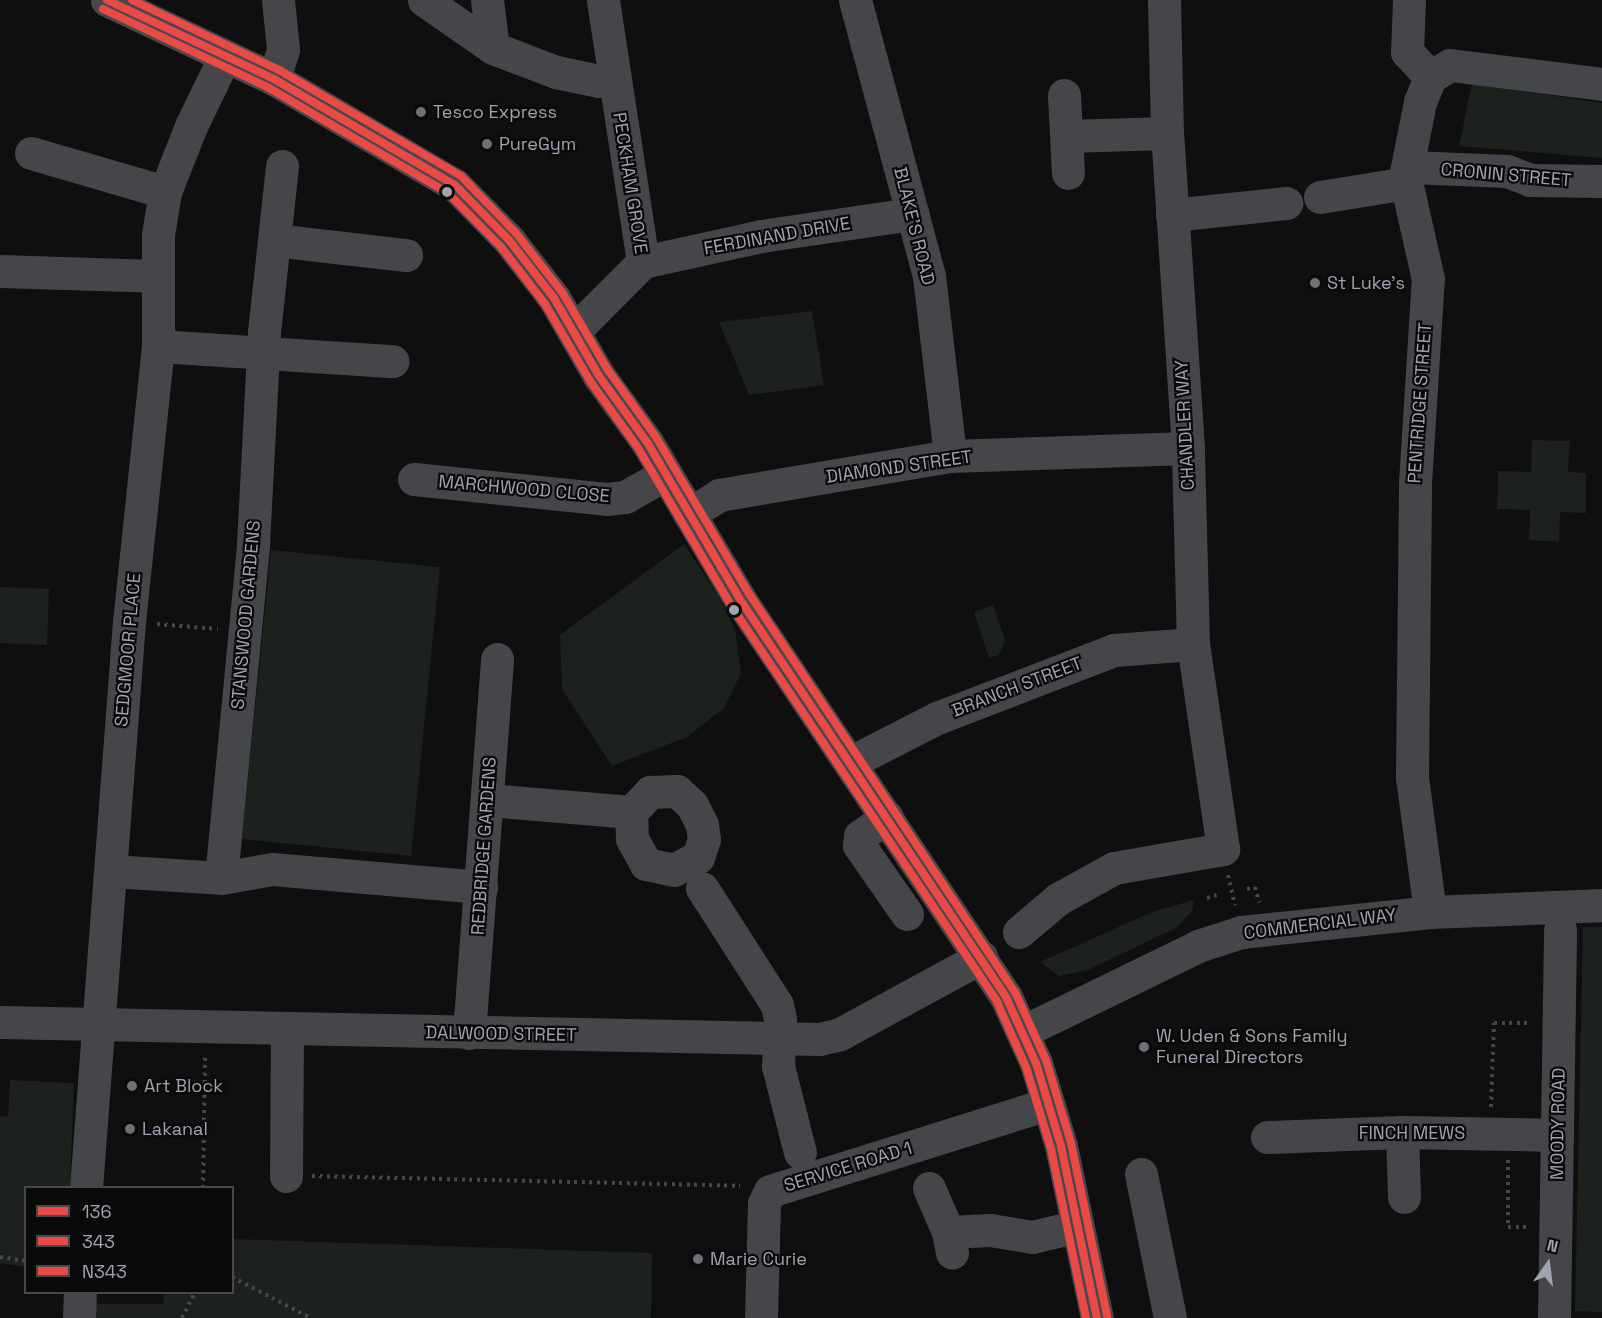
<!DOCTYPE html>
<style>
body{margin:0}
#map{position:relative;width:1602px;height:1318px;overflow:hidden;background:#0f0f10;font-family:"Space Grotesk",sans-serif}
div>[style]{position:absolute}
.green>*{inset:0;background:#1c211d}
.path>*{height:4px;margin-top:-2px;transform-origin:0;background:repeating-linear-gradient(90deg,#47474b 0 3px,transparent 0 7.5px)}
.minor>*{height:33px;margin:-16.5px;padding:0 16.5px;transform-origin:16.5px;border-radius:16.5px;background:#45464a}
.major>*{height:33px;margin:-16.5px;padding:0 16.5px;transform-origin:16.5px;border-radius:16.5px;background:#48484c}
.bus-1>*{height:8px;margin:-4px;padding:0 4px;transform-origin:4px;border-radius:4px;background:#ea4a46}
.bus-2>*{height:8px;margin:-4px;padding:0 4px;transform-origin:4px;border-radius:4px;background:#ea4a46}
.bus-3>*{height:8px;margin:-4px;padding:0 4px;transform-origin:4px;border-radius:4px;background:#ea4a46}
.dots>*{width:16px;height:16px;translate:-50% -50%;box-sizing:border-box;border:3px solid #0a0a0b;border-radius:50%}
span{translate:-50% -50%;white-space:nowrap;text-align:center;line-height:1.15;-webkit-text-stroke:4.5px #0a0a0b;paint-order:stroke}
.poi-label{font-size:18px;color:#a1a4b0}
.left{translate:0 -50%;text-align:left}
.street-label{font-size:18px;color:#a1a4b0}
.legend{position:absolute;left:24px;top:1186px;width:210px;height:108px;box-sizing:border-box;background:#0a0a0b;border:2px solid #46484d;margin:0;padding:8px 10px;list-style:none;font-size:18px;color:#a1a4b0}
.legend li{display:flex;align-items:center;gap:12px;height:30px}
.legend b{width:30px;border:2px solid #46484d}
.north{position:absolute;left:1518px;top:1234px;width:60px;height:60px;-webkit-text-stroke:4px #0a0a0b;paint-order:stroke;rotate:14deg;font-size:16px;font-weight:700;line-height:24px;text-align:center;color:#a1a4b0}
.north::after{content:'';display:block;margin:auto;width:21px;height:27px;background:#a1a4b0;clip-path:polygon(50% 0,100% 100%,50% 72%,0 100%)}
</style>
<div id="map">
<div class="green">
<i style="clip-path:polygon(1472px 84px,1602px 103px,1602px 158px,1459px 146px)"></i>
<i style="clip-path:polygon(812px 311px,824px 385px,749px 395px,719px 322px)"></i>
<i style="clip-path:polygon(1532px 440px,1570px 441px,1568px 472px,1586px 473px,1586px 513px,1560px 512px,1559px 542px,1529px 540px,1530px 510px,1497px 509px,1498px 471px,1531px 472px)"></i>
<i style="clip-path:polygon(684px 544px,718px 595px,735px 629px,741px 673px,724px 708px,687px 737px,612px 766px,562px 689px,560px 635px)"></i>
<i style="clip-path:polygon(271px 550px,440px 567px,411px 856px,242px 839px)"></i>
<i style="clip-path:polygon(0 587px,49px 589px,47px 645px,0 643px)"></i>
<i style="clip-path:polygon(993px 605px,1005px 640px,999px 655px,989px 658px,974px 612px)"></i>
<i style="clip-path:polygon(1194px 900px,1192px 911px,1176px 928px,1088px 970px,1059px 976px,1040px 962px,1152px 912px)"></i>
<i style="clip-path:polygon(1583px 927px,1602px 927px,1602px 1312px,1575px 1311px)"></i>
<i style="clip-path:polygon(10px 1080px,74px 1083px,70px 1187px,26px 1188px,25px 1267px,0 1263px,0 1116px,8px 1117px)"></i>
<i style="clip-path:polygon(233px 1239px,652px 1253px,651px 1318px,95px 1318px,95px 1304px,163px 1304px,164px 1293px,232px 1292px)"></i>
</div>
<div class="path">
<i style="left:157px;top:624px;width:61px;rotate:4.7deg"></i>
<i style="left:1228px;top:875px;width:31px;rotate:77deg"></i>
<i style="left:1247px;top:889px;width:8px;rotate:-14deg"></i>
<i style="left:1255px;top:887px;width:16px;rotate:75deg"></i>
<i style="left:1207px;top:898px;width:10px;rotate:-17deg"></i>
<i style="left:1491px;top:1107px;width:84px;rotate:-88deg"></i>
<i style="left:1494px;top:1023px;width:37px"></i>
<i style="left:1508px;top:1160px;width:67px;rotate:90deg"></i>
<i style="left:1508px;top:1227px;width:19px"></i>
<i style="left:312px;top:1176px;width:428px;rotate:1.3deg"></i>
<i style="left:203px;top:1188px;width:133px;rotate:-89.1deg"></i>
<i style="left:0;top:1257px;width:26px;rotate:9deg"></i>
<i style="left:232px;top:1277px;width:89px;rotate:27.4deg"></i>
<i style="left:182px;top:1318px;width:29px;rotate:-63deg"></i>
</div>
<div class="minor">
<i style="left:424px;top:0;width:84px;rotate:34.8deg"></i>
<i style="left:493px;top:48px;width:67px;rotate:20.9deg"></i>
<i style="left:556px;top:72px;width:44px;rotate:11.8deg"></i>
<i style="left:599px;top:81px;width:15px;rotate:-11deg"></i>
<i style="left:487px;top:0;width:48px;rotate:82.9deg"></i>
<i style="left:855px;top:0;width:286px;rotate:75deg"></i>
<i style="left:929px;top:276px;width:181px;rotate:83.3deg"></i>
<i style="left:1409px;top:0;width:52px;rotate:92.2deg"></i>
<i style="left:1407px;top:52px;width:34px;rotate:47deg"></i>
<i style="left:274px;top:79px;width:31px;rotate:-73deg"></i>
<i style="left:283px;top:49px;width:49px;rotate:-95.8deg"></i>
<i style="left:1064px;top:95px;width:78px;rotate:87.1deg"></i>
<i style="left:1068px;top:136px;width:99px;rotate:-1.7deg"></i>
<i style="left:31px;top:153px;width:140px;rotate:16.2deg"></i>
<i style="left:1410px;top:167px;width:97px;rotate:2.4deg"></i>
<i style="left:1507px;top:171px;width:25px;rotate:21deg"></i>
<i style="left:1530px;top:180px;width:72px;rotate:0.8deg"></i>
<i style="left:1320px;top:197px;width:88px;rotate:-9.1deg"></i>
<i style="left:1172px;top:215px;width:115px;rotate:-6deg"></i>
<i style="left:274px;top:240px;width:133px;rotate:6.5deg"></i>
<i style="left:643px;top:262px;width:121px;rotate:-12.4deg"></i>
<i style="left:761px;top:236px;width:153px;rotate:-8.3deg"></i>
<i style="left:0;top:271px;width:155px;rotate:1.8deg"></i>
<i style="left:574px;top:331px;width:98px;rotate:-45deg"></i>
<i style="left:643px;top:262px;width:265px;rotate:-98.7deg"></i>
<i style="left:158px;top:346px;width:235px;rotate:3.7deg"></i>
<i style="left:414px;top:479px;width:193px;rotate:5.9deg"></i>
<i style="left:606px;top:499px;width:19px;rotate:-6deg"></i>
<i style="left:625px;top:497px;width:45px;rotate:-29.4deg"></i>
<i style="left:689px;top:514px;width:36px;rotate:-32deg"></i>
<i style="left:719px;top:495px;width:234px;rotate:-9.6deg"></i>
<i style="left:950px;top:456px;width:238px;rotate:-1.9deg"></i>
<i style="left:851px;top:762px;width:97px;rotate:-27.1deg"></i>
<i style="left:937px;top:718px;width:190px;rotate:-21deg"></i>
<i style="left:1114px;top:650px;width:79px;rotate:-4.3deg"></i>
<i style="left:488px;top:800px;width:144px;rotate:4.8deg"></i>
<i style="left:631px;top:812px;width:28px;rotate:-46deg"></i>
<i style="left:650px;top:792px;width:27px;rotate:-2deg"></i>
<i style="left:677px;top:791px;width:21px;rotate:43deg"></i>
<i style="left:692px;top:805px;width:22px;rotate:63deg"></i>
<i style="left:702px;top:825px;width:14px;rotate:82deg"></i>
<i style="left:704px;top:839px;width:19px;rotate:108deg"></i>
<i style="left:698px;top:857px;width:27px;rotate:152deg"></i>
<i style="left:674px;top:870px;width:29px;rotate:-168deg"></i>
<i style="left:646px;top:864px;width:29px;rotate:-119deg"></i>
<i style="left:632px;top:839px;width:27px;rotate:-92deg"></i>
<i style="left:887px;top:817px;width:33px;rotate:145deg"></i>
<i style="left:860px;top:836px;width:9px;rotate:96deg"></i>
<i style="left:859px;top:845px;width:84px;rotate:55.2deg"></i>
<i style="left:111px;top:871px;width:110px;rotate:3.6deg"></i>
<i style="left:221px;top:878px;width:52px;rotate:-10deg"></i>
<i style="left:272px;top:869px;width:210px;rotate:4.9deg"></i>
<i style="left:221px;top:878px;width:336px;rotate:-84.5deg"></i>
<i style="left:253px;top:544px;width:212px;rotate:-87deg"></i>
<i style="left:264px;top:332px;width:167px;rotate:-83.8deg"></i>
<i style="left:702px;top:888px;width:139px;rotate:57.3deg"></i>
<i style="left:777px;top:1005px;width:14px;rotate:78deg"></i>
<i style="left:780px;top:1019px;width:47px;rotate:92.4deg"></i>
<i style="left:778px;top:1066px;width:89px;rotate:75.7deg"></i>
<i style="left:1430px;top:912px;width:136px;rotate:-97.6deg"></i>
<i style="left:1412px;top:777px;width:294px;rotate:-89.4deg"></i>
<i style="left:1415px;top:483px;width:204px;rotate:-86.4deg"></i>
<i style="left:1428px;top:279px;width:105px;rotate:-102.7deg"></i>
<i style="left:1405px;top:177px;width:76px;rotate:-78.7deg"></i>
<i style="left:1420px;top:102px;width:27px;rotate:-68deg"></i>
<i style="left:1430px;top:77px;width:23px;rotate:-31deg"></i>
<i style="left:1450px;top:65px;width:153px;rotate:7.1deg"></i>
<i style="left:1019px;top:932px;width:51px;rotate:-40.2deg"></i>
<i style="left:1058px;top:899px;width:64px;rotate:-29deg"></i>
<i style="left:1114px;top:868px;width:111px;rotate:-9.9deg"></i>
<i style="left:1223px;top:849px;width:207px;rotate:-98.3deg"></i>
<i style="left:1193px;top:644px;width:196px;rotate:-91.5deg"></i>
<i style="left:1188px;top:448px;width:316px;rotate:-93.8deg"></i>
<i style="left:1167px;top:133px;width:133px;rotate:-91.3deg"></i>
<i style="left:0;top:1022px;width:819px;rotate:1.19deg"></i>
<i style="left:819px;top:1039px;width:22px;rotate:-13deg"></i>
<i style="left:840px;top:1034px;width:161px;rotate:-28.6deg"></i>
<i style="left:1024px;top:1031px;width:194px;rotate:-26deg"></i>
<i style="left:1198px;top:946px;width:45px;rotate:-18deg"></i>
<i style="left:1241px;top:932px;width:190px;rotate:-6deg"></i>
<i style="left:1430px;top:912px;width:172px;rotate:-2.3deg"></i>
<i style="left:469px;top:1033px;width:375px;rotate:-85.7deg"></i>
<i style="left:1402px;top:1132px;width:65px;rotate:88.2deg"></i>
<i style="left:1267px;top:1137px;width:135px;rotate:-2.1deg"></i>
<i style="left:1402px;top:1132px;width:155px;rotate:1.1deg"></i>
<i style="left:1141px;top:1174px;width:147px;rotate:78.6deg"></i>
<i style="left:286px;top:1176px;width:148px;rotate:-89.6deg"></i>
<i style="left:86px;top:1188px;width:568px;rotate:-85.66deg"></i>
<i style="left:129px;top:622px;width:278px;rotate:-84deg"></i>
<i style="left:158px;top:346px;width:111px;rotate:-90deg"></i>
<i style="left:158px;top:235px;width:44px;rotate:-80.8deg"></i>
<i style="left:165px;top:192px;width:71px;rotate:-68.5deg"></i>
<i style="left:191px;top:126px;width:78px;rotate:-64.1deg"></i>
<i style="left:929px;top:1188px;width:48px;rotate:66.6deg"></i>
<i style="left:948px;top:1232px;width:21px;rotate:79deg"></i>
<i style="left:948px;top:1232px;width:42px;rotate:-2.7deg"></i>
<i style="left:990px;top:1230px;width:43px;rotate:9.5deg"></i>
<i style="left:1032px;top:1237px;width:47px;rotate:-13.4deg"></i>
<i style="left:79px;top:1318px;width:26px;rotate:-88deg"></i>
<i style="left:761px;top:1318px;width:115px;rotate:-88.5deg"></i>
<i style="left:764px;top:1203px;width:13px;rotate:-63deg"></i>
<i style="left:770px;top:1191px;width:291px;rotate:-17.4deg"></i>
<i style="left:1554px;top:1318px;width:388px;rotate:-89.1deg"></i>
</div>
<div class="major">
<i style="left:107px;top:0;width:185px;rotate:25.3deg"></i>
<i style="left:274px;top:79px;width:210px;rotate:30.4deg"></i>
<i style="left:455px;top:185px;width:77px;rotate:45.5deg"></i>
<i style="left:509px;top:240px;width:73px;rotate:52.2deg"></i>
<i style="left:554px;top:298px;width:90px;rotate:60deg"></i>
<i style="left:599px;top:376px;width:82px;rotate:54deg"></i>
<i style="left:647px;top:442px;width:185px;rotate:59.4deg"></i>
<i style="left:741px;top:601px;width:476px;rotate:56.2deg"></i>
<i style="left:1006px;top:997px;width:72px;rotate:65.6deg"></i>
<i style="left:1036px;top:1063px;width:87px;rotate:73.2deg"></i>
<i style="left:1061px;top:1146px;width:176px;rotate:78.2deg"></i>
</div>
<div class="bus-1">
<i style="left:107px;top:0;width:185px;rotate:25.3deg"></i>
<i style="left:274px;top:79px;width:210px;rotate:30.4deg"></i>
<i style="left:455px;top:185px;width:77px;rotate:45.5deg"></i>
<i style="left:509px;top:240px;width:73px;rotate:52.2deg"></i>
<i style="left:554px;top:298px;width:90px;rotate:60deg"></i>
<i style="left:599px;top:376px;width:82px;rotate:54deg"></i>
<i style="left:647px;top:442px;width:185px;rotate:59.4deg"></i>
<i style="left:741px;top:601px;width:476px;rotate:56.2deg"></i>
<i style="left:1006px;top:997px;width:72px;rotate:65.6deg"></i>
<i style="left:1036px;top:1063px;width:87px;rotate:73.2deg"></i>
<i style="left:1061px;top:1146px;width:176px;rotate:78.2deg"></i>
</div>
<div class="bus-2">
<i style="left:103px;top:9px;width:184px;rotate:25.4deg"></i>
<i style="left:269px;top:88px;width:208px;rotate:30.4deg"></i>
<i style="left:448px;top:193px;width:76px;rotate:45.5deg"></i>
<i style="left:501px;top:247px;width:72px;rotate:52.3deg"></i>
<i style="left:545px;top:304px;width:89px;rotate:59.7deg"></i>
<i style="left:590px;top:381px;width:82px;rotate:54.4deg"></i>
<i style="left:638px;top:448px;width:185px;rotate:59.4deg"></i>
<i style="left:732px;top:607px;width:476px;rotate:56.1deg"></i>
<i style="left:997px;top:1002px;width:71px;rotate:66deg"></i>
<i style="left:1026px;top:1067px;width:86px;rotate:73deg"></i>
<i style="left:1051px;top:1149px;width:173px;rotate:78.3deg"></i>
</div>
<div class="bus-3">
<i style="left:132px;top:0;width:163px;rotate:25.5deg"></i>
<i style="left:279px;top:70px;width:211px;rotate:30.2deg"></i>
<i style="left:461px;top:176px;width:79px;rotate:46deg"></i>
<i style="left:516px;top:233px;width:75px;rotate:52.1deg"></i>
<i style="left:562px;top:292px;width:91px;rotate:59.5deg"></i>
<i style="left:608px;top:370px;width:82px;rotate:54.4deg"></i>
<i style="left:656px;top:437px;width:184px;rotate:59.3deg"></i>
<i style="left:750px;top:595px;width:477px;rotate:56.3deg"></i>
<i style="left:1015px;top:992px;width:75px;rotate:65.5deg"></i>
<i style="left:1046px;top:1060px;width:87px;rotate:73.2deg"></i>
<i style="left:1071px;top:1143px;width:177px;rotate:78.2deg"></i>
</div>
<div class="dots">
<i style="left:421px;top:112px;background:#6e7078"></i>
<i style="left:487px;top:144px;background:#6e7078"></i>
<i style="left:447px;top:192px;background:#a1a4b0"></i>
<i style="left:1315px;top:283px;background:#6e7078"></i>
<i style="left:734px;top:610px;background:#a1a4b0"></i>
<i style="left:1144px;top:1047px;background:#6e7078"></i>
<i style="left:132px;top:1086px;background:#6e7078"></i>
<i style="left:130px;top:1129px;background:#6e7078"></i>
<i style="left:698px;top:1259px;background:#6e7078"></i>
</div>
<div class="poi-label">
<span class="left" style="left:433px;top:112px">Tesco Express</span>
<span class="left" style="left:499px;top:144px">PureGym</span>
<span class="left" style="left:1327px;top:283px">St Luke's</span>
<span class="left" style="left:1156px;top:1047px">W. Uden &amp; Sons Family<br>Funeral Directors</span>
<span class="left" style="left:144px;top:1086px">Art Block</span>
<span class="left" style="left:142px;top:1129px">Lakanal</span>
<span class="left" style="left:710px;top:1259px">Marie Curie</span>
</div>
<div class="street-label">
<span style="left:1506px;top:175px;rotate:5deg">CRONIN STREET</span>
<span style="left:630px;top:183px;rotate:81deg">PECKHAM GROVE</span>
<span style="left:914px;top:226px;rotate:76deg">BLAKE'S ROAD</span>
<span style="left:777px;top:236px;rotate:-10deg">FERDINAND DRIVE</span>
<span style="left:1420px;top:403px;rotate:-86deg">PENTRIDGE STREET</span>
<span style="left:1185px;top:425px;rotate:-93deg">CHANDLER WAY</span>
<span style="left:899px;top:467px;rotate:-8deg">DIAMOND STREET</span>
<span style="left:524px;top:489px;rotate:5deg">MARCHWOOD CLOSE</span>
<span style="left:246px;top:615px;rotate:-85deg">STANSWOOD GARDENS</span>
<span style="left:128px;top:650px;rotate:-85deg">SEDGMOOR PLACE</span>
<span style="left:1017px;top:687px;rotate:-21deg">BRANCH STREET</span>
<span style="left:484px;top:846px;rotate:-86deg">REDBRIDGE GARDENS</span>
<span style="left:1320px;top:924px;rotate:-7deg">COMMERCIAL WAY</span>
<span style="left:501px;top:1034px;rotate:1deg">DALWOOD STREET</span>
<span style="left:1558px;top:1124px;rotate:-89deg">MOODY ROAD</span>
<span style="left:1412px;top:1133px">FINCH MEWS</span>
<span style="left:848px;top:1167px;rotate:-17deg">SERVICE ROAD 1</span>
</div>
<ul class="legend">
<li><b style="height:8px;background:#ea4a46"></b>136</li>
<li><b style="height:8px;background:#ea4a46"></b>343</li>
<li><b style="height:8px;background:#ea4a46"></b>N343</li>
</ul>
<div class="north">N</div>
</div>
